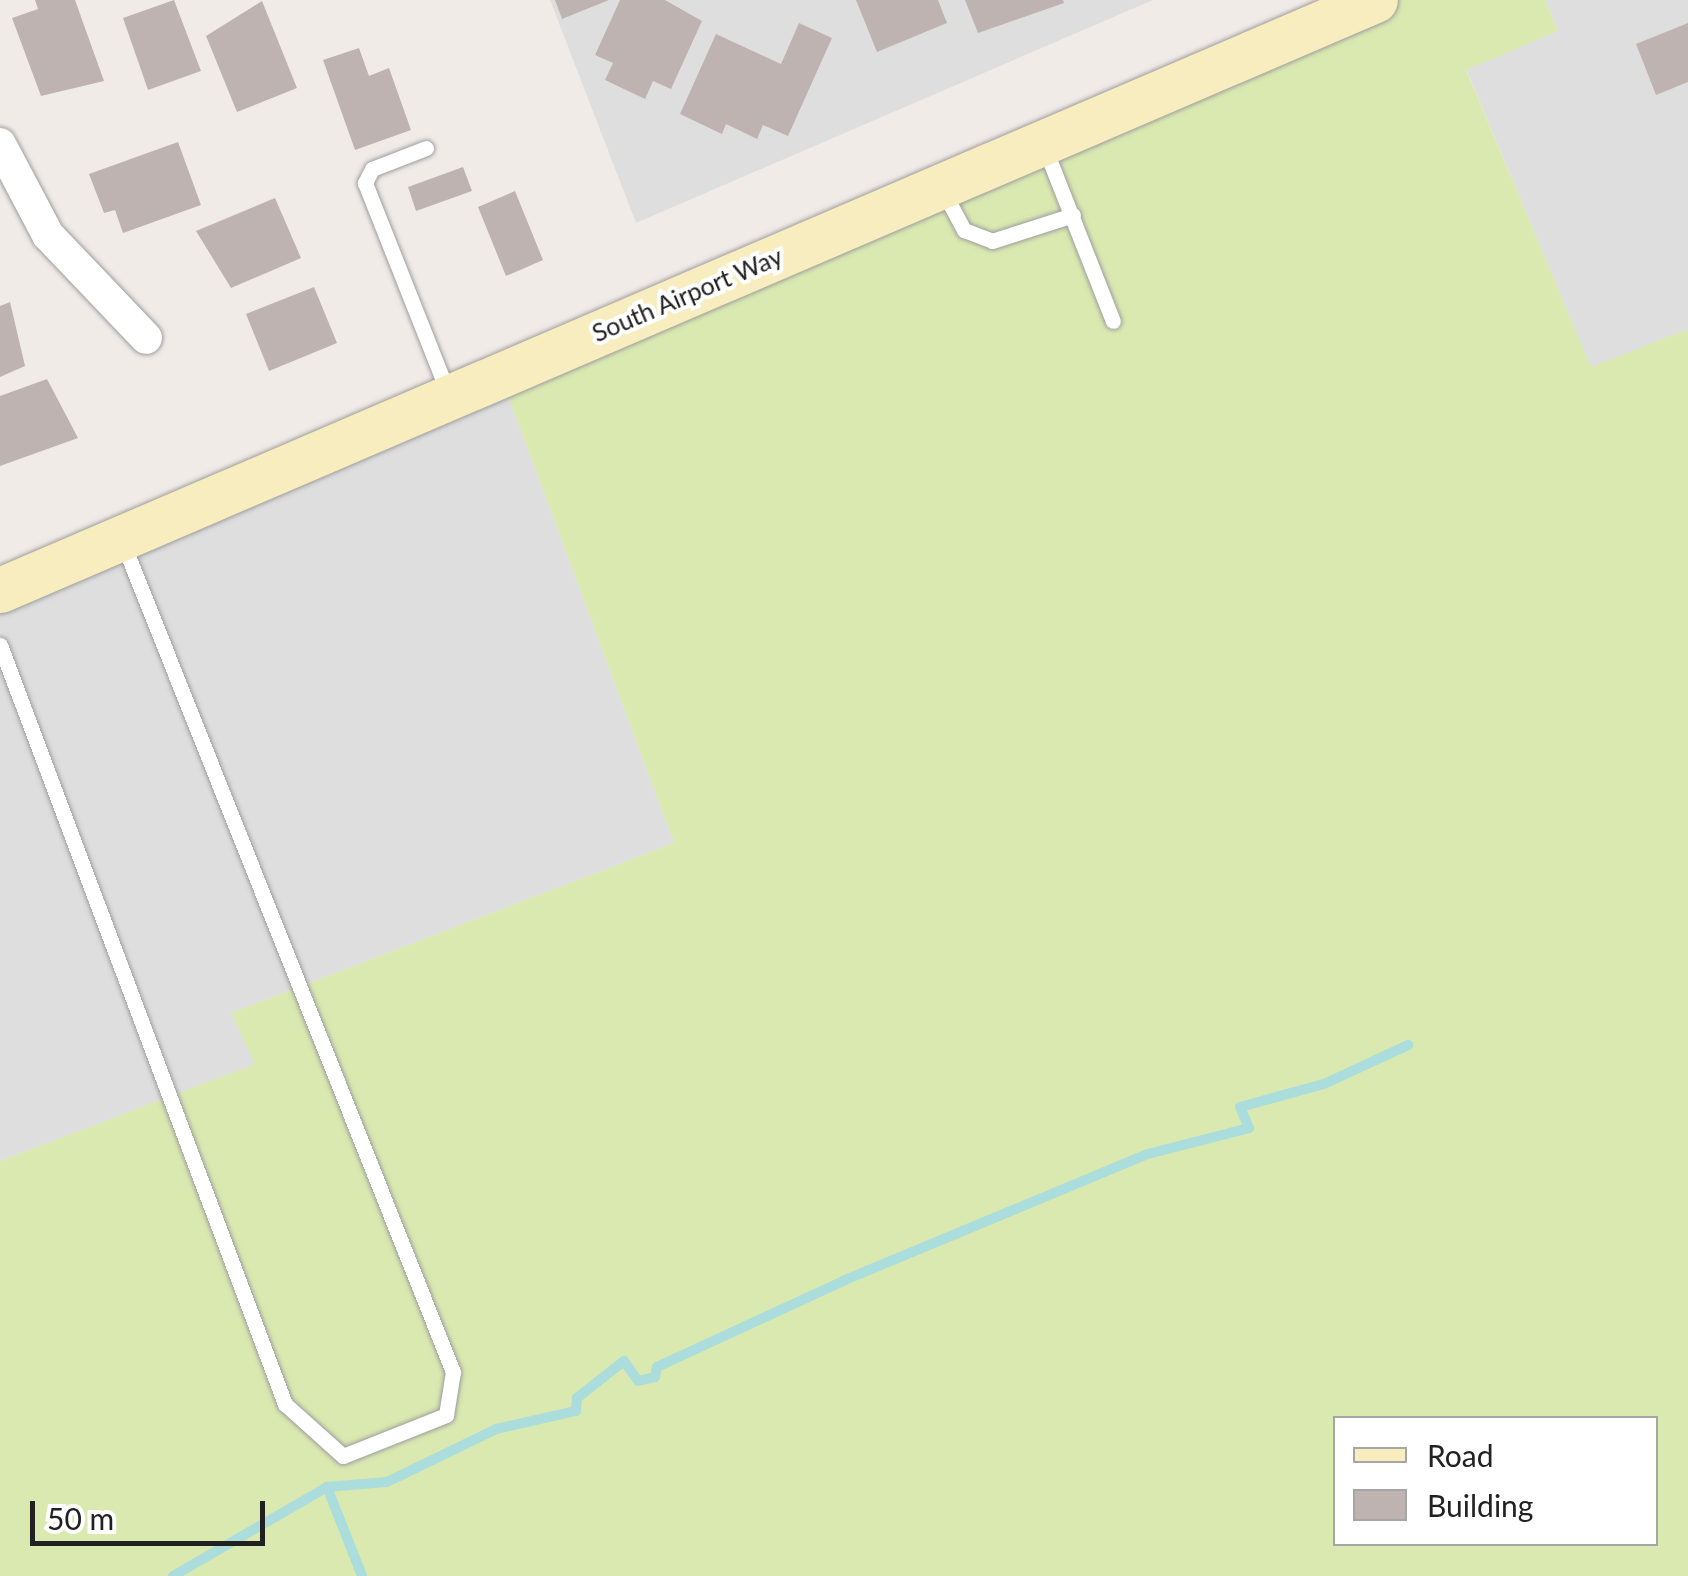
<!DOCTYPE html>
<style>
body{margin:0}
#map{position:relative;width:1688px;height:1576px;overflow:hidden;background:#f1ebe8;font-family:Lato,sans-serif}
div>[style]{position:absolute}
.residential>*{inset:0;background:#dfdede}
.grass>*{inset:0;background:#dae9b0}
.stream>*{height:10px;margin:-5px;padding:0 5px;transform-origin:5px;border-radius:5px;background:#aadddc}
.building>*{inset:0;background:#beb3b1}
.roads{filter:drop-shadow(0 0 2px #9e9e9e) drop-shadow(0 0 2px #9e9e9e)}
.service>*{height:15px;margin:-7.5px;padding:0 7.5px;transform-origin:7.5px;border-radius:7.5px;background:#fff}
.minor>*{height:32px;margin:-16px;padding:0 16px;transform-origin:16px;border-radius:16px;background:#fff}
.secondary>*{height:45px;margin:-22.5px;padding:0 22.5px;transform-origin:22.5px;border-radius:22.5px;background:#f8edbe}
span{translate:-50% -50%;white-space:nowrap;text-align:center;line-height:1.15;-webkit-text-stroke:8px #fff;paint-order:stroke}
.street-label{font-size:25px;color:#212121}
.legend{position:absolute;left:1333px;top:1416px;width:325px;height:130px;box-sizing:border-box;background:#fff;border:2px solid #a6a6a6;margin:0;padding:12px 18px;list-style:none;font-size:30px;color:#212121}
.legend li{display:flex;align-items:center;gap:20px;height:50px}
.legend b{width:50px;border:2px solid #a6a6a6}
.scale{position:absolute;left:30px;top:1501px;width:235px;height:45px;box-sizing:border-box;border:5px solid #212121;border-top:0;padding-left:12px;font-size:30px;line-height:35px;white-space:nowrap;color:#212121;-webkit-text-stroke:8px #fff;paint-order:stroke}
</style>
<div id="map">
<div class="residential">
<i style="clip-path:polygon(550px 0,1153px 0,636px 223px)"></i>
<i style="clip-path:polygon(1545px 0,1688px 0,1688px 329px,1591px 368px,1466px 69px,1558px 31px)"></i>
<i style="clip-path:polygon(496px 363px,674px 843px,231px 1013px,256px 1064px,0 1161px,0 576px)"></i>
</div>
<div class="grass">
<i style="clip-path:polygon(evenodd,1324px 0,1545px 0,1558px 31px,1466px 70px,1591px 367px,1688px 329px,1688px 1576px,0 1576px,0 1161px,255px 1064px,231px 1013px,674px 843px,496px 363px,1324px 0,1336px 1418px,1656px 1418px,1656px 1544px,1336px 1544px,1336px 1418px)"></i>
</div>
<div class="stream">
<i style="left:327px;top:1487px;width:96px;rotate:68.5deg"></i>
<i style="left:173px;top:1576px;width:178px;rotate:-30deg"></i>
<i style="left:327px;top:1487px;width:60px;rotate:-4.8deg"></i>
<i style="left:387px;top:1482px;width:121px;rotate:-25.9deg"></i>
<i style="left:496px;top:1429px;width:82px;rotate:-12.7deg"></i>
<i style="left:576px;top:1411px;width:13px;rotate:-86deg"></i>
<i style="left:577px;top:1398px;width:60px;rotate:-38.2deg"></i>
<i style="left:624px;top:1361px;width:24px;rotate:55deg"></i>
<i style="left:638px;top:1381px;width:17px;rotate:-13deg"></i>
<i style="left:655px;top:1377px;width:10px;rotate:-79deg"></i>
<i style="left:657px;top:1367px;width:207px;rotate:-24.8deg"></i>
<i style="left:845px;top:1280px;width:328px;rotate:-22.6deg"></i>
<i style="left:1148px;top:1154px;width:104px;rotate:-14.4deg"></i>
<i style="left:1249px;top:1128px;width:23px;rotate:-113deg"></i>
<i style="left:1240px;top:1107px;width:87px;rotate:-15.3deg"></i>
<i style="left:1324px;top:1084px;width:93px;rotate:-24.9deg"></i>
</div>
<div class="building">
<i style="clip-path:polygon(35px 0,75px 0,104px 81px,41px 96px,12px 18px,38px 9px)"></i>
<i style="clip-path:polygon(174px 0,201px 71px,148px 90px,123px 18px)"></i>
<i style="clip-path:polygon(555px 0,609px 0,562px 19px)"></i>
<i style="clip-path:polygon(620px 0,665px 0,702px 21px,671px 89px,653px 81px,645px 99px,605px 80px,613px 63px,595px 55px)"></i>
<i style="clip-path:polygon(856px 0,938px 0,947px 23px,877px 52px)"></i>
<i style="clip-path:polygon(965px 0,1063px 0,1064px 3px,978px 33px)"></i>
<i style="clip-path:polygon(262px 1px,297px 88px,237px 112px,206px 36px)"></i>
<i style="clip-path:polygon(799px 23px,832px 38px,788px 136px,763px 125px,757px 139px,726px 124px,722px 134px,680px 114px,716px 34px,781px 64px)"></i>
<i style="clip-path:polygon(1688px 23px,1688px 82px,1656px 95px,1636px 44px)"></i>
<i style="clip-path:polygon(359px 48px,369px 76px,389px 68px,411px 130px,355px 150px,323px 60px)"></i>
<i style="clip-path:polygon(178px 142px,201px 205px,123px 233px,115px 210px,104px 213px,89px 174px)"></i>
<i style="clip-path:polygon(463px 167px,472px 191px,416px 211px,408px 187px)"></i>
<i style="clip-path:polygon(515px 191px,543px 260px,506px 276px,478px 207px)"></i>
<i style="clip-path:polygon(275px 198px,301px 258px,231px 288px,196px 231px)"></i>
<i style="clip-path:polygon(314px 287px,337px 343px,269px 371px,246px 314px)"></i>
<i style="clip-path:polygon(10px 302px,25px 366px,0 377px,0 306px)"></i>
<i style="clip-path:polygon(47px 379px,78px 438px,0 466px,0 396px)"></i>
</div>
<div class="roads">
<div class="service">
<i style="left:1044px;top:146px;width:188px;rotate:68.5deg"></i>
<i style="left:426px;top:148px;width:58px;rotate:158.7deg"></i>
<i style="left:372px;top:169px;width:16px;rotate:117deg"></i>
<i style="left:365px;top:183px;width:226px;rotate:68.4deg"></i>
<i style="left:942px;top:189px;width:47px;rotate:61.8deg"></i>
<i style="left:964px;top:230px;width:30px;rotate:21deg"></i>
<i style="left:992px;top:241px;width:85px;rotate:-17.8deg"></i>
<i style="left:0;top:645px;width:811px;rotate:69.42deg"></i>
<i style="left:285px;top:1404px;width:78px;rotate:41.9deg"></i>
<i style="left:343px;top:1456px;width:111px;rotate:-21.7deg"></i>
<i style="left:446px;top:1415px;width:44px;rotate:-80.8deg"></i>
<i style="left:453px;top:1372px;width:892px;rotate:-111.71deg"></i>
</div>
<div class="minor">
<i style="left:0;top:144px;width:103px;rotate:62.2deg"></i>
<i style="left:48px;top:235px;width:142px;rotate:46.4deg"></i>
</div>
<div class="secondary">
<i style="left:0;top:590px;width:1496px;rotate:-23.22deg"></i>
</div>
</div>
<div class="street-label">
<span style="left:687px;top:294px;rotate:-23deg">South Airport Way</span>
</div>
<ul class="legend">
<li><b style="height:12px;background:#f8edbe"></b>Road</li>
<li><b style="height:28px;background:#beb3b1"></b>Building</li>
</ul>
<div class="scale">50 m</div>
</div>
